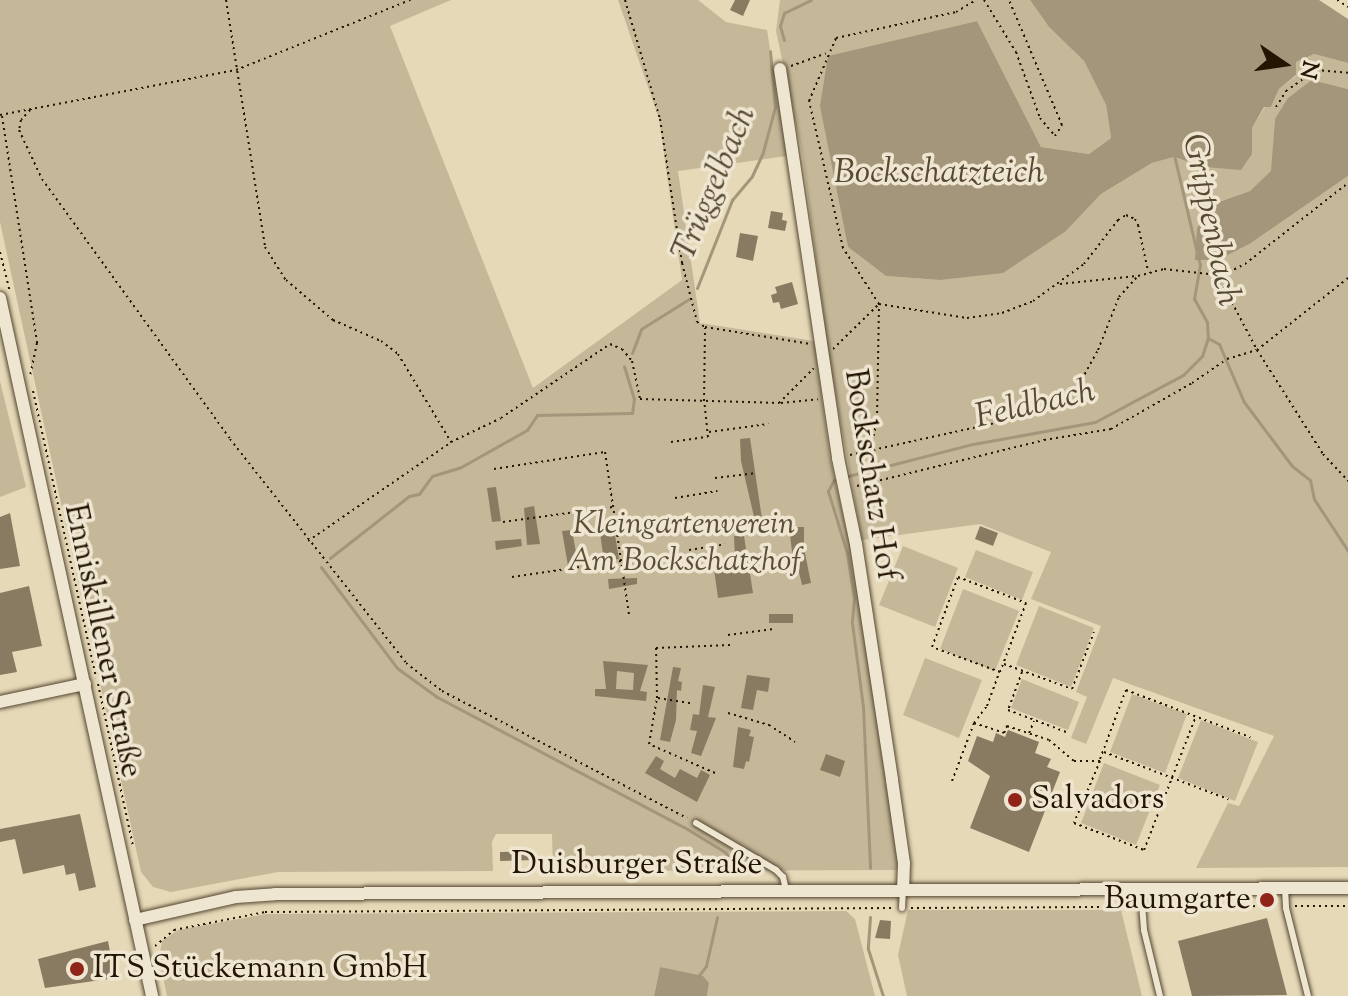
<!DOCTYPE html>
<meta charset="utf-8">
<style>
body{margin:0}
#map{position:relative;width:1348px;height:996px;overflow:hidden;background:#e6d9b8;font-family:"Sorts Mill Goudy",serif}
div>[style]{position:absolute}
.green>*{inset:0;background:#c5b899}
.water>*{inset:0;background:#a4967a}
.stream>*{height:3px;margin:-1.5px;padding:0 1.5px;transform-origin:1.5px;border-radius:1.5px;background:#a4967a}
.building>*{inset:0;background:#887b61}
.path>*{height:2px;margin-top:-1px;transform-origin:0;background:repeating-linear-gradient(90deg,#231502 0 2px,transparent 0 6px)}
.roads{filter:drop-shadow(0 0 2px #544630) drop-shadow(0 0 2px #544630)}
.service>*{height:6px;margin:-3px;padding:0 3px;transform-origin:3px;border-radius:3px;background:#efe6d1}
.minor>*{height:12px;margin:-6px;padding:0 6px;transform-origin:6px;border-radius:6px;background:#efe6d1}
.dots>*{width:22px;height:22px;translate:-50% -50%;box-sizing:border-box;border:4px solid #efe6d1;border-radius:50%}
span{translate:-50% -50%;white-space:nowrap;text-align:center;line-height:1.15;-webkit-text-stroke:7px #efe6d1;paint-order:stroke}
.street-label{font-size:32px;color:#231502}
.park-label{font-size:32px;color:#5c4e37;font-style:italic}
.poi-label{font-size:32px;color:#231502}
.left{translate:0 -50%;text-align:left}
.right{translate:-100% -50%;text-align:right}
.water-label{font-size:34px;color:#574932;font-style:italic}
.north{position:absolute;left:1244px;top:24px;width:80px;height:80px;-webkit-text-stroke:6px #efe6d1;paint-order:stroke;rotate:103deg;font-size:22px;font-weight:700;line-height:32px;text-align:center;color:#231502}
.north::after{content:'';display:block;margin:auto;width:28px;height:36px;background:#231502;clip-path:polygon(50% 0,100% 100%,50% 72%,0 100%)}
</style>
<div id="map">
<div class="green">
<i style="clip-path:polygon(0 0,451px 0,390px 26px,533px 388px,682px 280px,659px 119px,618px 0,698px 0,726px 22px,767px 30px,787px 156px,678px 171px,700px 323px,814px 341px,830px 458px,850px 546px,900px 870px,553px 871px,552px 834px,496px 834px,492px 842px,493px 871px,278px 872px,171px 892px,153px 887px,141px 872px,0 222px)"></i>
<i style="clip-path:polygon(780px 0,1030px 0,1049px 27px,1084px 61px,1106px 105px,1111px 138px,1089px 154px,1041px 147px,977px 21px,829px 56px,848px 247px,886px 276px,939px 280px,1066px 231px,1101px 194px,1152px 163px,1174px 157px,1205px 167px,1252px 154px,1252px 128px,1265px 107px,1271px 107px,1279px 89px,1296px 76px,1295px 62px,1314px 54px,1348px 63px,1348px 89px,1312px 80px,1275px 119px,1272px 171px,1250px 191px,1216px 203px,1251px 243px,1348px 176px,1348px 867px,1196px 868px,1228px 803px,1239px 806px,1274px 736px,1113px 678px,1086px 744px,1071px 738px,1087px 697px,1076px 692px,1101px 626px,1031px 599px,1051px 552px,980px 524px,862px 540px,829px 358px,802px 152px,776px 31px)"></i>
<i style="clip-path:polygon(0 381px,26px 487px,0 497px)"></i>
<i style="clip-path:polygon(903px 546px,958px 568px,935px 627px,879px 605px)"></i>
<i style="clip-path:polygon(976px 550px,1033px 572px,1022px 600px,965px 577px)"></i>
<i style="clip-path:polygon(963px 589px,1019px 611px,995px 671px,940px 649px)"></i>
<i style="clip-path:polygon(1039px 606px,1094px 628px,1071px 687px,1016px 665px)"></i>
<i style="clip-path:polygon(925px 658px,982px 680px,959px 738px,903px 715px)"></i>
<i style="clip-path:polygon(1022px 679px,1079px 702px,1068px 730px,1011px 708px)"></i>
<i style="clip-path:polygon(1132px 694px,1187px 714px,1165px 773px,1110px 752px)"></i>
<i style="clip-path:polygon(1201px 720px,1258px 742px,1235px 801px,1178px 778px)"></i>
<i style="clip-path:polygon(1104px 763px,1160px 785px,1136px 845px,1081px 823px)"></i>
<i style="clip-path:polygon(908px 910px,1121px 910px,1142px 996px,907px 996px,898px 955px)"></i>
<i style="clip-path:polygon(846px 911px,855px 919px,875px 996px,707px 996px,709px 983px,660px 967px,654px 996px,167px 996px,159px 959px,162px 941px,178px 930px,266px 914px)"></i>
</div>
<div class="water">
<i style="clip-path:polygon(1030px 0,1319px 0,1348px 19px,1348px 63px,1314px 54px,1296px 62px,1296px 75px,1279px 89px,1271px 107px,1264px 107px,1252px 128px,1252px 154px,1241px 170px,1205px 167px,1174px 157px,1152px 163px,1101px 194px,1066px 231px,1003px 273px,939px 280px,886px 276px,848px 247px,820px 106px,828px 56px,977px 21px,1041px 147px,1089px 154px,1111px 138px,1106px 105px,1084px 61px,1049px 27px)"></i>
<i style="clip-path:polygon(1312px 80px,1348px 89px,1348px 176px,1251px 243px,1218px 260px,1195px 260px,1197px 228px,1216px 203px,1250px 191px,1271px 171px,1275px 119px,1288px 98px)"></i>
<i style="clip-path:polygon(660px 967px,703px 976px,709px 983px,707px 996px,654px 996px)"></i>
</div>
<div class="stream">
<i style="left:784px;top:40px;width:15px;rotate:-106deg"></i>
<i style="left:780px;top:26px;width:14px;rotate:-73deg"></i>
<i style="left:784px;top:13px;width:30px;rotate:-26deg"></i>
<i style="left:1174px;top:155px;width:97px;rotate:76.8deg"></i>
<i style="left:697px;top:288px;width:95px;rotate:-68.3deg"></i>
<i style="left:732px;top:200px;width:31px;rotate:-50deg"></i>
<i style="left:752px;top:176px;width:26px;rotate:-65deg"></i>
<i style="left:763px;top:152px;width:47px;rotate:-75.1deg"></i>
<i style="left:775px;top:107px;width:56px;rotate:-95.1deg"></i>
<i style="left:1208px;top:338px;width:13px;rotate:29deg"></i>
<i style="left:1219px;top:344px;width:63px;rotate:66.7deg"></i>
<i style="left:1244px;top:402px;width:80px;rotate:53.1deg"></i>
<i style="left:1292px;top:466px;width:23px;rotate:38deg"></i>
<i style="left:1310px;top:480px;width:19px;rotate:78deg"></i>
<i style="left:1314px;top:499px;width:62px;rotate:56.8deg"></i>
<i style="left:632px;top:353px;width:26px;rotate:-69deg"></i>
<i style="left:641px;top:329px;width:57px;rotate:-32deg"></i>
<i style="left:848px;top:476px;width:129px;rotate:-14.4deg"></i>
<i style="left:973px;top:444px;width:124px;rotate:-10.2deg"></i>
<i style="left:1095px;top:422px;width:100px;rotate:-28.1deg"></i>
<i style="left:1183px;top:375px;width:27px;rotate:-45deg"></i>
<i style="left:1202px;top:356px;width:19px;rotate:-72deg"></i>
<i style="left:1208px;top:338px;width:16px;rotate:-94deg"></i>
<i style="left:1207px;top:322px;width:26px;rotate:-119deg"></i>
<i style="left:1194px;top:299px;width:35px;rotate:-80deg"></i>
<i style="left:1200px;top:265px;width:9px;rotate:-103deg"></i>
<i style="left:834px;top:480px;width:13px;rotate:119deg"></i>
<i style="left:828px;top:491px;width:65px;rotate:73deg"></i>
<i style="left:847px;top:553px;width:46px;rotate:81.2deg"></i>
<i style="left:854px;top:598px;width:25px;rotate:95deg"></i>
<i style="left:852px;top:623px;width:84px;rotate:82.5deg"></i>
<i style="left:863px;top:706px;width:162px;rotate:87.5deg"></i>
<i style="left:330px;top:558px;width:100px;rotate:-38.1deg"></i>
<i style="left:409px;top:496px;width:10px;rotate:-11deg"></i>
<i style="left:419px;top:494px;width:22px;rotate:-54deg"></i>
<i style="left:432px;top:476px;width:30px;rotate:-17deg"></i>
<i style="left:461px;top:467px;width:76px;rotate:-29.3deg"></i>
<i style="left:527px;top:430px;width:18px;rotate:-56deg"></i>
<i style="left:537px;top:415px;width:95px;rotate:-1.2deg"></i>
<i style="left:632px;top:413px;width:14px;rotate:-82deg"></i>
<i style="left:634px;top:399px;width:34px;rotate:-107deg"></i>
<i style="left:321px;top:567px;width:126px;rotate:53deg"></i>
<i style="left:397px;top:668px;width:49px;rotate:35.9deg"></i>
<i style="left:437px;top:697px;width:279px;rotate:27.8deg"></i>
<i style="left:684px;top:827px;width:48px;rotate:31.4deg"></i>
<i style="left:725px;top:852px;width:6px;rotate:51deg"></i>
<i style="left:729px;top:857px;width:15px;rotate:98deg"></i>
<i style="left:870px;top:917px;width:32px;rotate:94deg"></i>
<i style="left:868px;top:949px;width:49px;rotate:72.3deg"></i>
<i style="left:699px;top:975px;width:11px;rotate:-52deg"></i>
<i style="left:706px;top:966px;width:50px;rotate:-77.3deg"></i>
</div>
<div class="building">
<i style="clip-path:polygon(735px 0,750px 0,743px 16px,730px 10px)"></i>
<i style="clip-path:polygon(771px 211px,783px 213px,782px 220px,787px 221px,785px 231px,768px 228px)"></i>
<i style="clip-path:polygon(740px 233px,758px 236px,753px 261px,736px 257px)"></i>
<i style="clip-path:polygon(792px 282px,798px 304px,781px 309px,779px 302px,773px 303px,771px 295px,777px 293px,775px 287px)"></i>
<i style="clip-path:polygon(750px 438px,762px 519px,755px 521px,741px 461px,740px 439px)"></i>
<i style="clip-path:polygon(496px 487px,501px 521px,492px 522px,487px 488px)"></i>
<i style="clip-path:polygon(534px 506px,540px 544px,527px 545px,524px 508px)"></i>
<i style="clip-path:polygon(10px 513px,20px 566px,0 569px,0 517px)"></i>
<i style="clip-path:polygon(613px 523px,619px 559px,604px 561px,599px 526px)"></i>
<i style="clip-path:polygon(980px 526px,998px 533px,993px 546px,975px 539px)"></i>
<i style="clip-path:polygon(789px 527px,804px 527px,804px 548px,811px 583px,802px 585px,796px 560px,793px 560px)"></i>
<i style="clip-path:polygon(572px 530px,578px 564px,568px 566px,562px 531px)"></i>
<i style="clip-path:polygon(734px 536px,744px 536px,753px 593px,718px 598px,713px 562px,735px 558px)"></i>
<i style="clip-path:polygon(521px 539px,522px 546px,496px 550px,495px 541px)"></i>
<i style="clip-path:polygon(637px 578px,637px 584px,609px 589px,608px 579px)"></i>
<i style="clip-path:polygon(29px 586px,42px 646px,12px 652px,17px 672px,0 675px,0 593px)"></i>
<i style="clip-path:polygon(769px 614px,793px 614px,793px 623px,769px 623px)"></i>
<i style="clip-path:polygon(evenodd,603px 661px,648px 665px,640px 691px,647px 692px,646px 701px,595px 696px,595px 689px,606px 689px,603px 661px,617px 671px,634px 673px,633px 690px,616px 689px,617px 671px)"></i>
<i style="clip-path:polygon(673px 667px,681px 668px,678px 681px,682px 682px,681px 691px,677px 690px,676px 720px,670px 742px,660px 740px)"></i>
<i style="clip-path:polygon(747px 675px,770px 678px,768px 692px,757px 690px,753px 710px,741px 708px)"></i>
<i style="clip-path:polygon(703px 685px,715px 687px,708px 717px,716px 718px,701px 756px,691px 753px,697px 731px,690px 730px,693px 714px,699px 715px)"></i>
<i style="clip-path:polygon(738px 727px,751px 730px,749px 736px,754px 737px,749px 762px,746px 761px,744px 769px,733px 767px)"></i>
<i style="clip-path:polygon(1008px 730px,1039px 742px,1035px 753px,1051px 759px,1047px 767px,1060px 772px,1029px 852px,970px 828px,990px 776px,968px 761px,977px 736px,993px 742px,996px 733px,1005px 737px)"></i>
<i style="clip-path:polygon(826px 754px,845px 761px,840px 777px,820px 770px)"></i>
<i style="clip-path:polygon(656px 756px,664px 761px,660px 769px,675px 778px,680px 769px,697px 778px,701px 770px,710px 775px,697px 802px,645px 773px)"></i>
<i style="clip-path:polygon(80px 814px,96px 887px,79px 891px,75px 873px,66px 875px,64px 865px,23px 874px,15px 839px,0 842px,0 829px)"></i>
<i style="clip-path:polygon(534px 851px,535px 860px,500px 861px,500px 852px)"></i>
<i style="clip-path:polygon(1267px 918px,1287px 995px,1192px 996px,1178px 941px)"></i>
<i style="clip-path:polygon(880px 920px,891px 921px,890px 939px,875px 938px)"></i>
<i style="clip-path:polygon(108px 941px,115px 978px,45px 988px,38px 959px)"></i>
</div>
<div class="path">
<i style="left:226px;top:0;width:250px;rotate:81deg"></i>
<i style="left:265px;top:247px;width:39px;rotate:58deg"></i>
<i style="left:286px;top:280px;width:62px;rotate:40.4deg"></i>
<i style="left:333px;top:320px;width:52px;rotate:23.6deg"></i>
<i style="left:381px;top:341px;width:21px;rotate:37deg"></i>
<i style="left:398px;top:354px;width:103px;rotate:58.9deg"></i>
<i style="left:451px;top:442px;width:55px;rotate:-25.6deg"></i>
<i style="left:501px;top:418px;width:132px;rotate:-34.2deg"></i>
<i style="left:610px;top:344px;width:13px;rotate:23deg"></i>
<i style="left:622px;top:349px;width:16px;rotate:50deg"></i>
<i style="left:632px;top:361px;width:39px;rotate:78deg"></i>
<i style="left:640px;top:399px;width:139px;rotate:1.6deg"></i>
<i style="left:779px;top:403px;width:49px;rotate:-45deg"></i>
<i style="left:625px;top:0;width:124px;rotate:73.6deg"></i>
<i style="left:660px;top:119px;width:146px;rotate:81.3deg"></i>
<i style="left:682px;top:263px;width:61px;rotate:75.7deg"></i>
<i style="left:697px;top:322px;width:9px;rotate:32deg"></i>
<i style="left:705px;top:327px;width:107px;rotate:9.1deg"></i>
<i style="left:984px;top:0;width:61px;rotate:58.4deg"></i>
<i style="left:1016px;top:52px;width:70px;rotate:70deg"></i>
<i style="left:1040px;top:118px;width:23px;rotate:50deg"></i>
<i style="left:1055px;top:136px;width:13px;rotate:-58deg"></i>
<i style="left:1062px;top:125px;width:136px;rotate:-113deg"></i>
<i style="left:1337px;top:0;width:13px;rotate:32deg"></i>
<i style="left:791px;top:66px;width:37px;rotate:-20deg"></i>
<i style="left:1276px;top:107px;width:19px;rotate:-58deg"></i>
<i style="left:1286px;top:91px;width:37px;rotate:-35deg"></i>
<i style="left:1316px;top:70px;width:32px;rotate:5deg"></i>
<i style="left:30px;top:110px;width:13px;rotate:132deg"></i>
<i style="left:21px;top:120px;width:10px;rotate:101deg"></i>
<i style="left:19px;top:130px;width:54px;rotate:64.9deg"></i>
<i style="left:42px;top:179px;width:321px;rotate:54.1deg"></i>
<i style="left:230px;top:439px;width:285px;rotate:51.8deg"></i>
<i style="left:406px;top:663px;width:46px;rotate:37.9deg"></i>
<i style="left:442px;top:691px;width:276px;rotate:27.4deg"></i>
<i style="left:0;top:115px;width:240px;rotate:-10.8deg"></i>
<i style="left:236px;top:70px;width:188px;rotate:-21.9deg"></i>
<i style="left:2px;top:116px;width:230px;rotate:81.2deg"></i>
<i style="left:37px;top:343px;width:34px;rotate:102deg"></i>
<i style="left:0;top:252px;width:41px;rotate:76deg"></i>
<i style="left:1218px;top:276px;width:84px;rotate:62.2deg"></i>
<i style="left:1257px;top:350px;width:123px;rotate:57.6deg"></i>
<i style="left:1323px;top:454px;width:37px;rotate:47deg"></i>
<i style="left:1060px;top:284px;width:77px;rotate:-5.9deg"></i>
<i style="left:833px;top:349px;width:64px;rotate:-44.4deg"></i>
<i style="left:879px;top:304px;width:89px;rotate:9deg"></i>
<i style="left:967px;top:318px;width:35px;rotate:-8deg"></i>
<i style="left:1002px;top:313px;width:33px;rotate:-21deg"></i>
<i style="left:1033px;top:301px;width:63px;rotate:-36deg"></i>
<i style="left:1084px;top:264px;width:56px;rotate:-52.3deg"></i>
<i style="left:1118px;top:220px;width:9px;rotate:-32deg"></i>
<i style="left:1126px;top:215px;width:10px;rotate:24deg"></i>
<i style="left:1135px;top:219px;width:7px;rotate:63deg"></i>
<i style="left:1138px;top:225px;width:47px;rotate:77.7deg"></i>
<i style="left:33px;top:391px;width:294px;rotate:77.6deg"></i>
<i style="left:781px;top:403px;width:37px;rotate:-6deg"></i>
<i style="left:709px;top:432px;width:60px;rotate:-7.7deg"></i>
<i style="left:671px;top:442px;width:37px;rotate:-8deg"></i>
<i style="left:708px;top:437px;width:36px;rotate:-96deg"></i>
<i style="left:704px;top:401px;width:73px;rotate:-89.2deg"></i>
<i style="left:871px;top:448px;width:30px;rotate:-78deg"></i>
<i style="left:877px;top:419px;width:115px;rotate:-89deg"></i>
<i style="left:879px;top:304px;width:67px;rotate:-122.7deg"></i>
<i style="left:843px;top:248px;width:151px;rotate:-103deg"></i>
<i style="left:809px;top:101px;width:69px;rotate:-66.8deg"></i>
<i style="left:836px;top:38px;width:123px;rotate:-12.2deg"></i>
<i style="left:956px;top:12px;width:23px;rotate:-31deg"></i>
<i style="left:850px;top:455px;width:200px;rotate:-12.4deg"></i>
<i style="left:1045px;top:412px;width:38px;rotate:-35deg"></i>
<i style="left:1076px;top:390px;width:46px;rotate:-61.2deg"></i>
<i style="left:1098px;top:350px;width:57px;rotate:-68.4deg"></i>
<i style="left:1119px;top:297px;width:28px;rotate:-48deg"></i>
<i style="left:1138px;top:276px;width:27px;rotate:-15deg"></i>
<i style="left:1164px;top:269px;width:54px;rotate:6.3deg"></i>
<i style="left:1218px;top:275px;width:11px;rotate:-15deg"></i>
<i style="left:1229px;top:272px;width:18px;rotate:-27deg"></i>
<i style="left:1245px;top:264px;width:131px;rotate:-38.2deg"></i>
<i style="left:494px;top:469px;width:112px;rotate:-8.7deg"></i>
<i style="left:605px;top:452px;width:165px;rotate:81.6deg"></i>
<i style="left:715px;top:478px;width:42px;rotate:-6.8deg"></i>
<i style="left:857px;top:486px;width:193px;rotate:-13.8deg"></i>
<i style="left:1044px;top:440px;width:68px;rotate:-9.3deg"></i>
<i style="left:1111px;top:429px;width:93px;rotate:-29.6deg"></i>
<i style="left:1192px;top:383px;width:42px;rotate:-34.4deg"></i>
<i style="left:1227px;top:359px;width:31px;rotate:-17deg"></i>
<i style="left:1257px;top:350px;width:116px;rotate:-38.4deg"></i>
<i style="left:675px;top:498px;width:43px;rotate:-9.5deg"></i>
<i style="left:503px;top:522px;width:111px;rotate:-7.8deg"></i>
<i style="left:722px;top:525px;width:45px;rotate:-7.6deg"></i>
<i style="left:308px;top:541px;width:173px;rotate:-34.6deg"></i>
<i style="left:689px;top:550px;width:36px;rotate:-9deg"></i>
<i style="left:729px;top:572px;width:42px;rotate:-6.8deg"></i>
<i style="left:512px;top:577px;width:110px;rotate:-8.4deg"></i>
<i style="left:958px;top:577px;width:73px;rotate:20.9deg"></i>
<i style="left:1026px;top:603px;width:74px;rotate:110.6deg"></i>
<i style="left:1000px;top:672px;width:72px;rotate:-159.8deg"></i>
<i style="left:932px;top:647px;width:75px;rotate:-69.6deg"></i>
<i style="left:728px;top:635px;width:46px;rotate:-7.4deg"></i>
<i style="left:1004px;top:664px;width:72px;rotate:20.2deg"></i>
<i style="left:1072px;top:689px;width:61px;rotate:-68.9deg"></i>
<i style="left:1022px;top:672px;width:40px;rotate:110.2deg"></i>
<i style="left:1008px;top:710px;width:62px;rotate:20.8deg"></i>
<i style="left:98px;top:684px;width:166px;rotate:77.8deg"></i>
<i style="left:658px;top:698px;width:33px;rotate:9deg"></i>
<i style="left:728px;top:713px;width:43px;rotate:16.3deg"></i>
<i style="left:769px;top:725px;width:31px;rotate:33deg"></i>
<i style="left:974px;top:723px;width:32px;rotate:18deg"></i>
<i style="left:1004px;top:733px;width:8px;rotate:-67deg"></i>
<i style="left:1007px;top:726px;width:44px;rotate:18.4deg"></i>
<i style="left:1049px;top:740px;width:33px;rotate:40deg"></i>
<i style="left:1074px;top:761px;width:26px"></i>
<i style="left:1100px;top:761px;width:67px;rotate:112.8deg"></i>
<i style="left:1074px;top:823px;width:75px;rotate:21.1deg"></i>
<i style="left:1144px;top:850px;width:144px;rotate:-68.8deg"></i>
<i style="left:1029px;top:733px;width:13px;rotate:-67deg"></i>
<i style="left:1104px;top:752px;width:133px;rotate:20.8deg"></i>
<i style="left:1100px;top:759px;width:74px;rotate:-69.4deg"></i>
<i style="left:1126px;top:690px;width:133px;rotate:20.8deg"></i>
<i style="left:715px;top:773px;width:72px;rotate:-156.3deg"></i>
<i style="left:649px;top:744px;width:47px;rotate:-80.1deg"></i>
<i style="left:657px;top:698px;width:50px;rotate:-91.1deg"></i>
<i style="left:656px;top:648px;width:74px;rotate:-2.3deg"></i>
<i style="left:952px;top:781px;width:62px;rotate:-69.2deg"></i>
<i style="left:974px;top:723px;width:21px;rotate:-53deg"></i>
<i style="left:987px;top:706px;width:35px;rotate:-70deg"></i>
<i style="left:1295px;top:906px;width:53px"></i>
<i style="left:1151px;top:907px;width:125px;rotate:-0.5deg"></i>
<i style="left:911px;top:908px;width:221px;rotate:-0.3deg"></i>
<i style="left:155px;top:946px;width:25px;rotate:-40deg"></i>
<i style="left:174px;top:930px;width:93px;rotate:-11.2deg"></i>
<i style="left:265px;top:912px;width:627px;rotate:-0.37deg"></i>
</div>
<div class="roads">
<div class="service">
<i style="left:696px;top:823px;width:93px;rotate:30.4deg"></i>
<i style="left:776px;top:870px;width:10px;rotate:45deg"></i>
<i style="left:783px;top:877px;width:13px;rotate:77deg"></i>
<i style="left:1285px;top:888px;width:20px;rotate:87deg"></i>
<i style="left:1286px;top:908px;width:91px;rotate:76deg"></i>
<i style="left:1141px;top:890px;width:40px;rotate:85.7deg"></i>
<i style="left:1144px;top:930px;width:68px;rotate:76.4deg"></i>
<i style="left:902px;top:908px;width:17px;rotate:-87deg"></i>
</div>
<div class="minor">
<i style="left:780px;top:69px;width:393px;rotate:81.5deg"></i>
<i style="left:838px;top:458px;width:88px;rotate:78.2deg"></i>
<i style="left:856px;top:544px;width:239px;rotate:81.3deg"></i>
<i style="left:892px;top:780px;width:84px;rotate:81.8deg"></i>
<i style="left:904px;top:863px;width:26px;rotate:92deg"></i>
<i style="left:0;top:298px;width:714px;rotate:77.71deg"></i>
<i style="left:0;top:702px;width:87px;rotate:-12deg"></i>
<i style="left:135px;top:920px;width:104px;rotate:-12.8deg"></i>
<i style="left:236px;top:897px;width:39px;rotate:-4deg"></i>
<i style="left:275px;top:894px;width:1073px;rotate:-0.32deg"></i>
</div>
</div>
<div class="dots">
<i style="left:1015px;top:800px;background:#8f2418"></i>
<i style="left:1267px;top:900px;background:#8f2418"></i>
<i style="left:77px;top:969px;background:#8f2418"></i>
</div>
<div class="street-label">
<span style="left:870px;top:475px;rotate:81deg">Bockschatz Hof</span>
<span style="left:102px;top:641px;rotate:78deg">Enniskillener Straße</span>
<span style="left:637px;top:865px">Duisburger Straße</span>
</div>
<div class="park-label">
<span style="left:684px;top:544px">Kleingartenverein<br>Am Bockschatzhof</span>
</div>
<div class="poi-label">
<span class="left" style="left:1031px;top:800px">Salvadors</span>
<span class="right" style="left:1251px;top:900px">Baumgarte</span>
<span class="left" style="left:93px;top:969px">ITS Stückemann GmbH</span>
</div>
<div class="water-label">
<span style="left:939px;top:174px">Bockschatzteich</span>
<span style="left:715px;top:184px;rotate:-67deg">Trüggelbach</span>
<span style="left:1210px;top:220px;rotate:78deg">Grippenbach</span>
<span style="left:1035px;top:405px;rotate:-13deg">Feldbach</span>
</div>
<div class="north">N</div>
</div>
